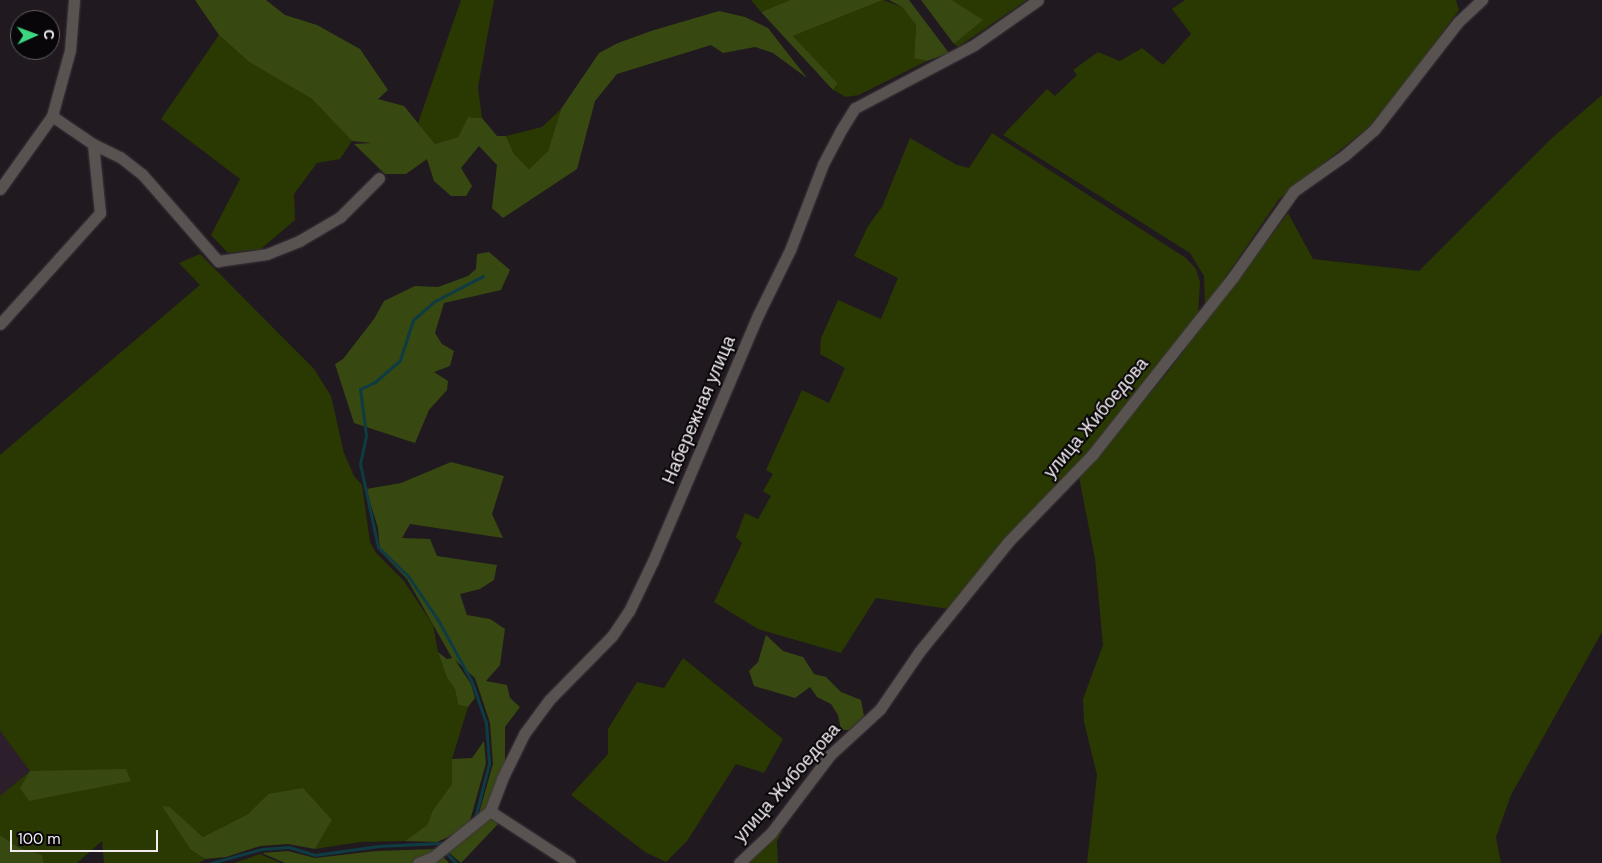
<!DOCTYPE html>
<meta charset="utf-8">
<style>
body{margin:0}
#map{position:relative;width:1602px;height:863px;overflow:hidden;background:#211920;font-family:"DM Sans",sans-serif}
div>[style]{position:absolute}
.built>*{inset:0;background:#2c1f2b}
.green>*{inset:0;background:#293901}
.forest>*{inset:0;background:#384811}
.stream>*{height:3px;margin:-1.5px;padding:0 1.5px;transform-origin:1.5px;border-radius:1.5px;background:#0f3b43}
.roads{filter:drop-shadow(0 0 1px #3e363d) drop-shadow(0 0 1px #3e363d)}
.minor>*{height:11px;margin:-5.5px;padding:0 5.5px;transform-origin:5.5px;border-radius:5.5px;background:#585350}
span{translate:-50% -50%;white-space:nowrap;text-align:center;line-height:1.15;-webkit-text-stroke:4px #080608;paint-order:stroke}
.street-label{font-size:18px;color:#f1ebf0}
.north{position:absolute;left:10px;top:10px;width:50px;height:50px;box-sizing:border-box;background:#080608;border:1px solid #656265;border-radius:50%;rotate:88deg;font-size:14px;font-weight:700;line-height:20px;text-align:center;color:#f1ebf0}
.north::after{content:'';display:block;margin:auto;width:18px;height:22px;background:#3cd77e;clip-path:polygon(50% 0,100% 100%,50% 72%,0 100%)}
.scale{position:absolute;left:10px;top:830px;width:148px;height:22px;box-sizing:border-box;border:2px solid #f1ebf0;border-top:0;padding-left:6px;font-size:15px;line-height:18px;white-space:nowrap;color:#f1ebf0;-webkit-text-stroke:4px #080608;paint-order:stroke}
</style>
<div id="map">
<div class="built">
<i style="clip-path:polygon(0 731px,30px 771px,0 797px)"></i>
</div>
<div class="green">
<i style="clip-path:polygon(461px 0,494px 0,478px 87px,482px 118px,468px 117px,458px 137px,435px 144px,418px 123px)"></i>
<i style="clip-path:polygon(751px 0,790px 0,761px 12px)"></i>
<i style="clip-path:polygon(883px 0,902px 7px,916px 25px,914px 57px,927px 61px,859px 95px,846px 97px,833px 90px,838px 85px,793px 36px)"></i>
<i style="clip-path:polygon(952px 0,1027px 0,958px 47px,954px 44px,982px 20px)"></i>
<i style="clip-path:polygon(1185px 0,1456px 0,1459px 10px,1411px 76px,1369px 127px,1279px 199px,1205px 307px,1204px 276px,1190px 253px,1003px 135px,1047px 89px,1055px 96px,1077px 75px,1073px 70px,1098px 52px,1120px 61px,1142px 48px,1163px 65px,1191px 34px,1172px 9px)"></i>
<i style="clip-path:polygon(219px 35px,249px 62px,312px 99px,352px 141px,340px 159px,317px 163px,294px 194px,295px 220px,261px 249px,228px 253px,211px 235px,240px 179px,161px 119px)"></i>
<i style="clip-path:polygon(1602px 95px,1602px 632px,1511px 795px,1496px 837px,1501px 863px,1087px 863px,1097px 775px,1084px 722px,1083px 699px,1103px 645px,1095px 559px,1079px 477px,1167px 373px,1288px 213px,1313px 259px,1419px 271px,1552px 138px)"></i>
<i style="clip-path:polygon(561px 109px,548px 151px,529px 169px,514px 154px,506px 136px,542px 127px)"></i>
<i style="clip-path:polygon(992px 133px,1186px 258px,1196px 269px,1200px 282px,1198px 316px,1083px 459px,949px 609px,876px 598px,841px 653px,758px 629px,714px 602px,742px 543px,736px 537px,745px 513px,758px 519px,771px 496px,763px 491px,773px 474px,766px 470px,802px 390px,829px 403px,845px 368px,820px 354px,821px 338px,838px 300px,881px 319px,898px 278px,854px 256px,868px 226px,882px 207px,910px 138px,957px 165px,969px 168px)"></i>
<i style="clip-path:polygon(200px 254px,314px 369px,331px 396px,344px 453px,354px 476px,362px 485px,370px 542px,376px 553px,404px 581px,433px 625px,438px 652px,447px 678px,455px 689px,458px 705px,468px 707px,452px 759px,452px 784px,433px 810px,427px 825px,405px 841px,360px 842px,315px 849px,332px 820px,268px 794px,248px 814px,203px 837px,170px 807px,191px 850px,205px 859px,199px 863px,104px 863px,102px 841px,77px 863px,44px 863px,42px 855px,18px 847px,0 835px,0 796px,30px 771px,0 731px,0 455px,200px 285px,179px 263px)"></i>
<i style="clip-path:polygon(683px 658px,783px 739px,764px 773px,736px 764px,687px 841px,666px 862px,645px 852px,571px 795px,608px 754px,608px 729px,637px 682px,664px 688px)"></i>
<i style="clip-path:polygon(783px 830px,777px 841px,778px 863px,744px 863px)"></i>
<i style="clip-path:polygon(260px 854px,281px 863px,234px 863px)"></i>
</div>
<div class="forest">
<i style="clip-path:polygon(195px 0,266px 0,285px 15px,317px 25px,360px 49px,388px 90px,378px 99px,404px 106px,435px 144px,458px 137px,468px 117px,482px 118px,497px 136px,506px 136px,514px 154px,529px 169px,548px 151px,561px 109px,599px 53px,618px 43px,651px 31px,719px 11px,745px 17px,768px 28px,807px 78px,773px 53px,755px 47px,723px 53px,711px 45px,617px 74px,595px 101px,577px 169px,503px 218px,492px 208px,497px 165px,479px 146px,461px 168px,472px 186px,466px 196px,451px 196px,434px 181px,427px 159px,406px 174px,385px 174px,354px 144px,372px 143px,352px 141px,312px 99px,249px 62px,219px 35px)"></i>
<i style="clip-path:polygon(790px 0,883px 0,793px 36px,838px 84px,833px 90px,761px 12px)"></i>
<i style="clip-path:polygon(889px 0,909px 0,949px 53px,927px 61px,914px 58px,916px 25px,902px 7px)"></i>
<i style="clip-path:polygon(921px 0,952px 0,983px 20px,954px 44px)"></i>
<i style="clip-path:polygon(489px 252px,510px 270px,501px 290px,444px 303px,435px 333px,442px 344px,454px 351px,450px 366px,434px 372px,448px 381px,447px 390px,429px 410px,415px 443px,354px 423px,335px 364px,343px 359px,374px 319px,384px 301px,415px 286px,438px 287px,468px 276px,476px 269px,477px 254px)"></i>
<i style="clip-path:polygon(451px 462px,504px 476px,492px 514px,503px 538px,410px 524px,402px 538px,430px 539px,437px 556px,497px 565px,494px 580px,480px 589px,460px 594px,467px 615px,490px 619px,505px 629px,500px 665px,486px 681px,507px 685px,510px 698px,520px 707px,505px 727px,505px 763px,493px 813px,498px 824px,461px 863px,441px 846px,474px 831px,493px 764px,490px 723px,475px 678px,455px 660px,471px 684px,475px 698px,468px 707px,458px 705px,455px 689px,447px 678px,438px 652px,447px 659px,452px 658px,407px 579px,380px 551px,378px 528px,366px 489px,401px 483px)"></i>
<i style="clip-path:polygon(766px 635px,783px 651px,803px 657px,814px 674px,826px 677px,841px 692px,861px 700px,864px 716px,849px 730px,841px 730px,838px 715px,831px 704px,817px 697px,810px 687px,795px 698px,754px 686px,749px 671px,758px 662px)"></i>
<i style="clip-path:polygon(484px 741px,486px 763px,468px 828px,437px 842px,405px 841px,427px 825px,433px 810px,452px 784px,452px 759px,472px 758px)"></i>
<i style="clip-path:polygon(126px 769px,131px 781px,29px 801px,20px 788px,30px 771px)"></i>
<i style="clip-path:polygon(303px 788px,332px 820px,315px 849px,288px 844px,260px 846px,226px 857px,205px 859px,191px 850px,162px 806px,170px 807px,203px 837px,248px 814px,268px 794px)"></i>
<i style="clip-path:polygon(0 835px,18px 847px,42px 855px,44px 863px,0 863px)"></i>
<i style="clip-path:polygon(436px 849px,449px 863px,285px 863px,262px 853px,288px 851px,315px 858px,376px 851px)"></i>
</div>
<div class="stream">
<i style="left:475px;top:818px;width:57px;rotate:-75.7deg"></i>
<i style="left:489px;top:763px;width:40px;rotate:-94.3deg"></i>
<i style="left:486px;top:723px;width:43px;rotate:-108.9deg"></i>
<i style="left:472px;top:682px;width:71px;rotate:-118.7deg"></i>
<i style="left:438px;top:620px;width:53px;rotate:-124.3deg"></i>
<i style="left:408px;top:576px;width:42px;rotate:-136deg"></i>
<i style="left:378px;top:547px;width:85px;rotate:-102.2deg"></i>
<i style="left:360px;top:464px;width:30px;rotate:-78deg"></i>
<i style="left:366px;top:435px;width:46px;rotate:-97.4deg"></i>
<i style="left:360px;top:389px;width:17px;rotate:-25deg"></i>
<i style="left:375px;top:382px;width:33px;rotate:-41deg"></i>
<i style="left:400px;top:360px;width:42px;rotate:-72deg"></i>
<i style="left:413px;top:320px;width:29px;rotate:-41deg"></i>
<i style="left:435px;top:301px;width:54px;rotate:-27.5deg"></i>
<i style="left:444px;top:851px;width:17px;rotate:45deg"></i>
<i style="left:211px;top:863px;width:53px;rotate:-15.4deg"></i>
<i style="left:262px;top:849px;width:27px;rotate:-4deg"></i>
<i style="left:289px;top:847px;width:27px;rotate:17deg"></i>
<i style="left:315px;top:855px;width:64px;rotate:-8.1deg"></i>
<i style="left:378px;top:846px;width:64px;rotate:-2.7deg"></i>
</div>
<div class="roads">
<div class="minor">
<i style="left:52px;top:116px;width:50px;rotate:34.3deg"></i>
<i style="left:93px;top:144px;width:30px;rotate:26deg"></i>
<i style="left:120px;top:157px;width:28px;rotate:38deg"></i>
<i style="left:142px;top:174px;width:116px;rotate:48.9deg"></i>
<i style="left:218px;top:261px;width:49px;rotate:-8.1deg"></i>
<i style="left:267px;top:254px;width:35px;rotate:-22deg"></i>
<i style="left:299px;top:241px;width:48px;rotate:-30.3deg"></i>
<i style="left:340px;top:217px;width:55px;rotate:-45deg"></i>
<i style="left:0;top:189px;width:90px;rotate:-54.5deg"></i>
<i style="left:52px;top:116px;width:68px;rotate:-74.7deg"></i>
<i style="left:70px;top:50px;width:50px;rotate:-85.4deg"></i>
<i style="left:0;top:324px;width:149px;rotate:-48deg"></i>
<i style="left:100px;top:213px;width:69px;rotate:-95.8deg"></i>
<i style="left:418px;top:863px;width:16px;rotate:-22deg"></i>
<i style="left:433px;top:857px;width:73px;rotate:-38.9deg"></i>
<i style="left:570px;top:863px;width:95px;rotate:-147deg"></i>
<i style="left:490px;top:811px;width:34px;rotate:-69deg"></i>
<i style="left:502px;top:779px;width:50px;rotate:-63.9deg"></i>
<i style="left:524px;top:734px;width:42px;rotate:-53.7deg"></i>
<i style="left:549px;top:700px;width:90px;rotate:-45.5deg"></i>
<i style="left:612px;top:636px;width:30px;rotate:-56deg"></i>
<i style="left:629px;top:611px;width:55px;rotate:-64.4deg"></i>
<i style="left:653px;top:561px;width:267px;rotate:-66.9deg"></i>
<i style="left:758px;top:315px;width:72px;rotate:-63.8deg"></i>
<i style="left:790px;top:250px;width:92px;rotate:-69deg"></i>
<i style="left:823px;top:164px;width:38px;rotate:-62deg"></i>
<i style="left:841px;top:130px;width:26px;rotate:-58deg"></i>
<i style="left:855px;top:108px;width:135px;rotate:-27.9deg"></i>
<i style="left:974px;top:45px;width:78px;rotate:-35.1deg"></i>
<i style="left:739px;top:863px;width:44px;rotate:-43.2deg"></i>
<i style="left:771px;top:833px;width:98px;rotate:-52.9deg"></i>
<i style="left:830px;top:755px;width:68px;rotate:-42.6deg"></i>
<i style="left:880px;top:709px;width:69px;rotate:-55.6deg"></i>
<i style="left:919px;top:652px;width:141px;rotate:-51deg"></i>
<i style="left:1008px;top:542px;width:121px;rotate:-46deg"></i>
<i style="left:1092px;top:455px;width:227px;rotate:-51.6deg"></i>
<i style="left:1233px;top:277px;width:105px;rotate:-54.7deg"></i>
<i style="left:1294px;top:191px;width:62px;rotate:-35.2deg"></i>
<i style="left:1345px;top:155px;width:38px;rotate:-41deg"></i>
<i style="left:1374px;top:130px;width:137px;rotate:-52.1deg"></i>
<i style="left:1458px;top:22px;width:33px;rotate:-43deg"></i>
</div>
</div>
<div class="street-label">
<span style="left:699px;top:410px;rotate:-67deg">Набережная улица</span>
<span style="left:1096px;top:418px;rotate:-50deg">улица Жибоедова</span>
<span style="left:787px;top:783px;rotate:-49deg">улица Жибоедова</span>
</div>
<div class="north">С</div>
<div class="scale">100 m</div>
</div>
